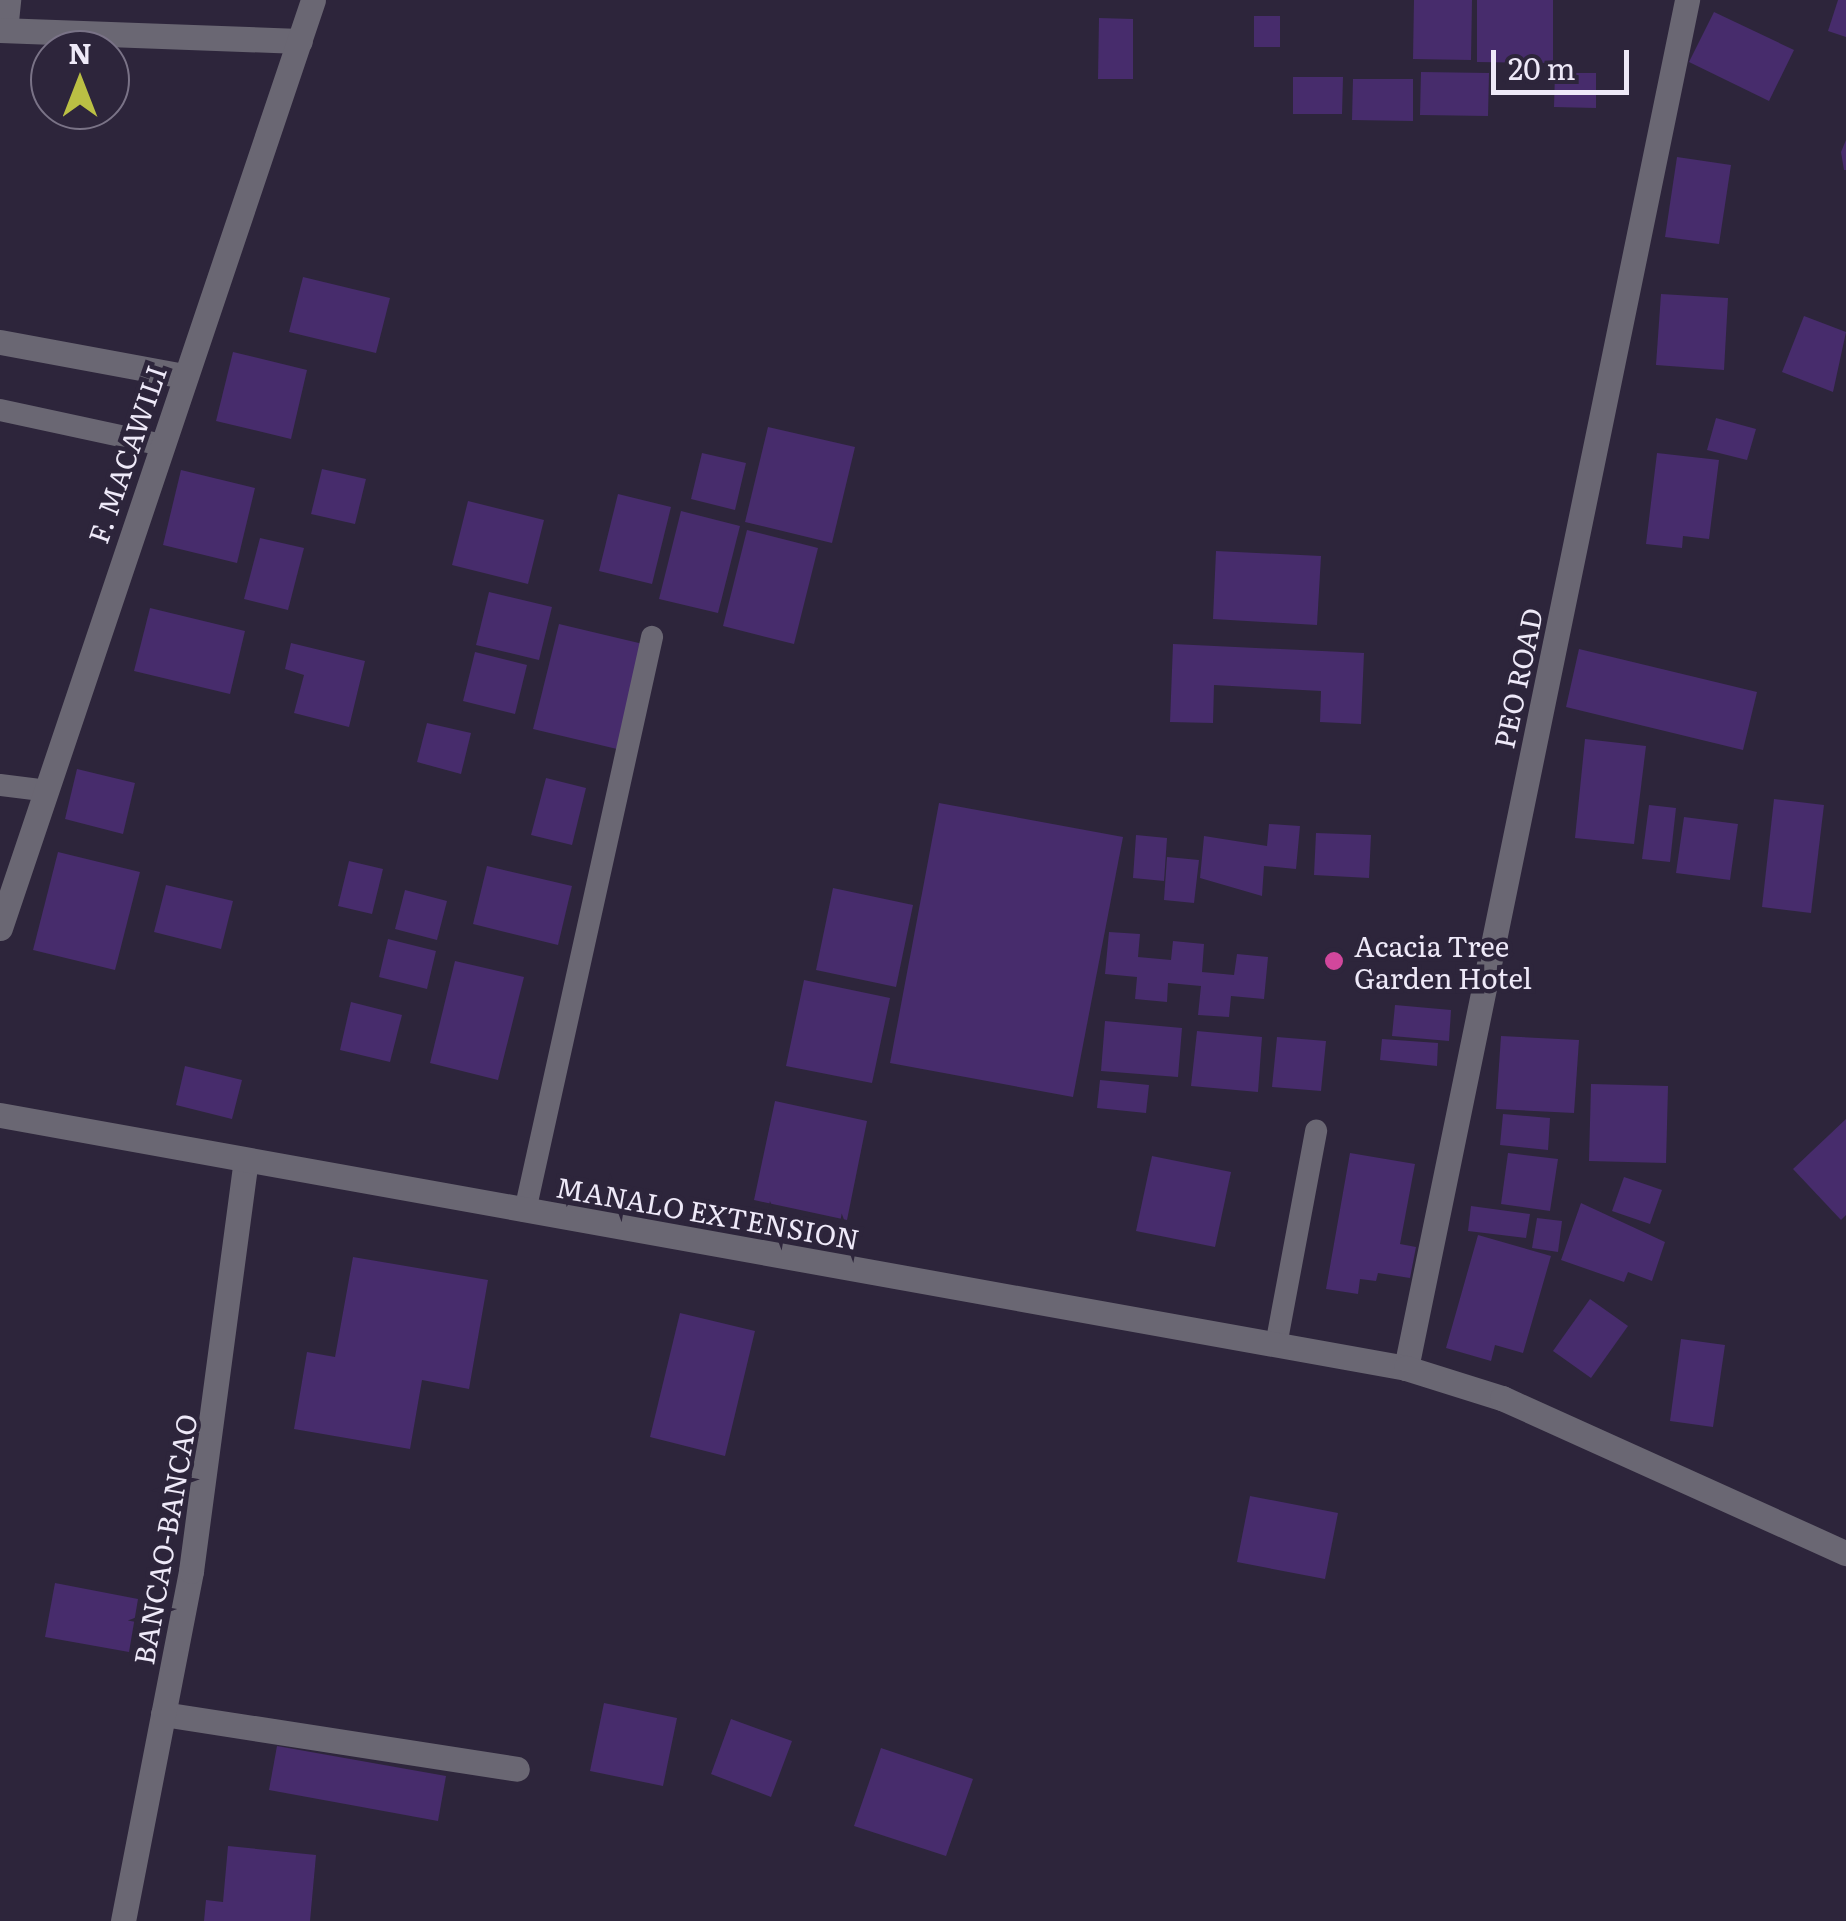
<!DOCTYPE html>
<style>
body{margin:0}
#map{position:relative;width:1846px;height:1921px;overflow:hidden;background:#2d253b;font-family:Literata,serif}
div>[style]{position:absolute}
.building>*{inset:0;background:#472c6c}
.service>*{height:22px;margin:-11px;padding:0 11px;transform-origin:11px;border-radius:11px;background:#6a6773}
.minor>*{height:25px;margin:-12.5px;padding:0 12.5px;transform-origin:12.5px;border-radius:12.5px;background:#6a6773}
.tertiary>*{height:25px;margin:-12.5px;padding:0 12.5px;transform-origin:12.5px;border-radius:12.5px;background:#6a6773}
.dots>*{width:28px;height:28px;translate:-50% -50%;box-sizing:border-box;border:5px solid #2d253b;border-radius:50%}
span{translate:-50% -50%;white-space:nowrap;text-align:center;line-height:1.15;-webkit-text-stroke:9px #2d253b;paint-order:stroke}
.street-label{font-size:28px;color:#eee9f8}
.poi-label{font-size:28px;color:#eee9f8}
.left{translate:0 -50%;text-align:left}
.north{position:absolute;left:30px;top:30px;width:100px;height:100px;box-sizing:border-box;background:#2d253b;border:2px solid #7a7387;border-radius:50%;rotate:0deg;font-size:28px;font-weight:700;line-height:40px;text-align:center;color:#eee9f8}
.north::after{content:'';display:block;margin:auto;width:35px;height:45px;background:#bbc044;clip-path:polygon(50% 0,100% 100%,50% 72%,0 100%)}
.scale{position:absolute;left:1491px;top:50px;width:138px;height:45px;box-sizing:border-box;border:5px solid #eee9f8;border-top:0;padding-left:12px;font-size:30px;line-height:35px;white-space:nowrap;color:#eee9f8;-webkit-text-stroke:8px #2d253b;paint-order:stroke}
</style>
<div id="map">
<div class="building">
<i style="clip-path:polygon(1414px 0,1472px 0,1471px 60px,1413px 59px)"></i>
<i style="clip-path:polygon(1477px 0,1553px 0,1553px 63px,1477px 62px)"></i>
<i style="clip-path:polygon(1838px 0,1846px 0,1846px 37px,1828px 31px)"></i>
<i style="clip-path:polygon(1714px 12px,1794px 50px,1769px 101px,1689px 62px)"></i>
<i style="clip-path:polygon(1254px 16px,1280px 16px,1280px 47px,1254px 47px)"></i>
<i style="clip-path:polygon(1099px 18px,1133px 19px,1133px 79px,1098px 79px)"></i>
<i style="clip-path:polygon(1421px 72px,1489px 73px,1488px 116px,1420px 115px)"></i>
<i style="clip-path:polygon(1555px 73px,1596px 73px,1596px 108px,1554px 107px)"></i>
<i style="clip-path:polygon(1293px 77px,1343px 77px,1342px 114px,1293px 114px)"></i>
<i style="clip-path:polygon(1353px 79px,1413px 79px,1413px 121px,1352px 120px)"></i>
<i style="clip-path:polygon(1846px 140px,1846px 170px,1844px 170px,1841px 152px)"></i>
<i style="clip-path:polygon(1677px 157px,1731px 165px,1719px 244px,1665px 237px)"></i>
<i style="clip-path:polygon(303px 277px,390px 298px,376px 353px,289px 332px)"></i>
<i style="clip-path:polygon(1661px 294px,1728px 298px,1724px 370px,1656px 365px)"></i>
<i style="clip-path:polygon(1804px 316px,1846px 332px,1833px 392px,1782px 372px)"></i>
<i style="clip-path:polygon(233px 352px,307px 370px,291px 439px,216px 421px)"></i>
<i style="clip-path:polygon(1716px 418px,1756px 429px,1747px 460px,1707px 450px)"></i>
<i style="clip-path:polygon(768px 427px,855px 447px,832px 543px,745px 522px)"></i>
<i style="clip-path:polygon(702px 453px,746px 463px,735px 510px,691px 499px)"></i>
<i style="clip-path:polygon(1657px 453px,1719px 460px,1709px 539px,1683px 536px,1682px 548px,1646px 544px)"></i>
<i style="clip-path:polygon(322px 469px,366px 479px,355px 524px,311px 514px)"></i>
<i style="clip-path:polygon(181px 470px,255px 488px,237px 563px,163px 545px)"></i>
<i style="clip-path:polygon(618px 494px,671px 507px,652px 584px,599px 571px)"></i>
<i style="clip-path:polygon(468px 501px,544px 520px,528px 584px,452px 565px)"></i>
<i style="clip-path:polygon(681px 511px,740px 526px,718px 613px,659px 599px)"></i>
<i style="clip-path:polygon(747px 530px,818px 548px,794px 644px,723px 626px)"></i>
<i style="clip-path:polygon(260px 538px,304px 548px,288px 610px,244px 599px)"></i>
<i style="clip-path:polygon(1216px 551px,1321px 556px,1317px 625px,1213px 619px)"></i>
<i style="clip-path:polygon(489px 592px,552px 607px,539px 660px,476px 645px)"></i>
<i style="clip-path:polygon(150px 608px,245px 631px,230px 694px,134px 671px)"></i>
<i style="clip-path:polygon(559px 624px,643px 644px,617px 749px,533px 729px)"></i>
<i style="clip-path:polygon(291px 643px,365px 661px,349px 727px,294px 713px,304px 675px,285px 669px)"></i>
<i style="clip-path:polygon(1173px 644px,1364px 653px,1361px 724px,1320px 722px,1321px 691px,1214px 685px,1213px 723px,1170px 722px)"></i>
<i style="clip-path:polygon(1579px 649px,1757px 692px,1743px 750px,1566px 707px)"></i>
<i style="clip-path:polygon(475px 652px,527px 665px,515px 714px,463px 701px)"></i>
<i style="clip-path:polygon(427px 723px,471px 733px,461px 774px,417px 762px)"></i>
<i style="clip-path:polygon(1585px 739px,1646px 746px,1634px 844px,1575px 838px)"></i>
<i style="clip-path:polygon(77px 769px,135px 783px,123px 834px,65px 819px)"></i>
<i style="clip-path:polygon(546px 778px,586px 788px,572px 845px,531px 835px)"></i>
<i style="clip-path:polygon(1774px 799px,1824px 805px,1811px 913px,1762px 907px)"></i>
<i style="clip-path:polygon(939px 803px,1123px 837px,1073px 1097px,890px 1063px)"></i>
<i style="clip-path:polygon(1649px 805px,1676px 808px,1670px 862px,1642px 859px)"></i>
<i style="clip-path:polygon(1684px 817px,1738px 824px,1730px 880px,1676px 873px)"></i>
<i style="clip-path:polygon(1269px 824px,1300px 826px,1296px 869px,1264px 866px,1262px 896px,1200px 878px,1204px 836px,1267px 846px)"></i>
<i style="clip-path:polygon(1316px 833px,1371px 835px,1369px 878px,1314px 875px)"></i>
<i style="clip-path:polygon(1136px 835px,1167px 838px,1164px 881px,1133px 878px)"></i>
<i style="clip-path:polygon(58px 852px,140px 872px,115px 970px,33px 950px)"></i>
<i style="clip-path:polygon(1167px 857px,1199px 860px,1194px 903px,1164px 900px)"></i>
<i style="clip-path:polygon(349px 861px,383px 869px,372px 914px,338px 906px)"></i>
<i style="clip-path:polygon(487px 866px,572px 886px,558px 945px,473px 924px)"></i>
<i style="clip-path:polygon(166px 885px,233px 901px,221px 949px,154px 932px)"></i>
<i style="clip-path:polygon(833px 888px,913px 905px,896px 987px,816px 970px)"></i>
<i style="clip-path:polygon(405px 890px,447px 901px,437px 940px,395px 929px)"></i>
<i style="clip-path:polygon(1109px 932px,1140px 934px,1138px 957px,1171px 960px,1173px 941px,1204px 944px,1202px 972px,1234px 975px,1237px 954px,1268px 957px,1264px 999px,1231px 996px,1229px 1017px,1198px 1015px,1201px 986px,1168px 983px,1167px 1002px,1135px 999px,1137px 977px,1105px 974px)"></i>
<i style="clip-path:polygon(388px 939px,436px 951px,427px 989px,379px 977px)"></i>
<i style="clip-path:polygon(455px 961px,524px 977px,498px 1080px,430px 1063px)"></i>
<i style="clip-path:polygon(804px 980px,890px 998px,872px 1083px,786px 1066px)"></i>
<i style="clip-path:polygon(351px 1002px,402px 1015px,390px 1062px,340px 1050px)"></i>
<i style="clip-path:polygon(1395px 1005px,1451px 1010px,1449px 1041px,1392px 1036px)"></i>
<i style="clip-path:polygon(1105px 1021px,1182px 1028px,1178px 1077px,1101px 1071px)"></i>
<i style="clip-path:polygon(1197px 1031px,1262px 1037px,1258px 1092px,1191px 1086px)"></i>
<i style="clip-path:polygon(1501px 1036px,1579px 1040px,1574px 1113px,1496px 1109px)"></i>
<i style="clip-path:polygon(1277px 1037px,1326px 1041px,1321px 1091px,1272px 1087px)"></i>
<i style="clip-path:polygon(1382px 1039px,1438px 1043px,1437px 1066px,1380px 1060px)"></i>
<i style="clip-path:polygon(185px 1066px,242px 1080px,232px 1119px,176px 1105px)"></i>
<i style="clip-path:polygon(1100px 1080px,1149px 1085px,1146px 1113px,1097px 1108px)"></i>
<i style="clip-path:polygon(1591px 1084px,1668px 1086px,1666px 1163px,1589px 1161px)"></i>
<i style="clip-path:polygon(775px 1101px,867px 1121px,847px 1220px,754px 1200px)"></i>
<i style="clip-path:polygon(1503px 1114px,1550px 1118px,1548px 1150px,1500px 1145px)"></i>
<i style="clip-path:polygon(1846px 1119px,1846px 1215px,1841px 1220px,1793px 1169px)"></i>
<i style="clip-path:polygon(1350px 1153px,1415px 1164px,1400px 1244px,1416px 1247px,1410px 1278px,1378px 1273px,1376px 1281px,1360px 1279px,1358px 1294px,1326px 1289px)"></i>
<i style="clip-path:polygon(1508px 1153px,1558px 1159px,1550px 1211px,1501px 1204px)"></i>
<i style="clip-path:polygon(1152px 1156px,1231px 1172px,1215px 1247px,1136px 1231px)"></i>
<i style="clip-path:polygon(1624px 1177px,1662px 1190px,1650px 1224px,1612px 1211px)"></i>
<i style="clip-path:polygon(1581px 1203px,1665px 1242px,1652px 1281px,1628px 1272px,1624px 1282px,1561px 1260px)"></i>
<i style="clip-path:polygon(1471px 1206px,1530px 1214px,1526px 1238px,1468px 1231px)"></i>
<i style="clip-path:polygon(1537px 1218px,1562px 1221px,1558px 1252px,1532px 1248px)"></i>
<i style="clip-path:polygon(1478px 1235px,1551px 1256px,1523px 1353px,1495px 1345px,1491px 1361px,1446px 1348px)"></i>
<i style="clip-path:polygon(353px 1257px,488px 1280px,469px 1389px,422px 1380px,410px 1449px,294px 1429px,307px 1352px,335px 1357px)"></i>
<i style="clip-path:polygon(1590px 1299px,1628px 1326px,1591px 1378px,1553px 1351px)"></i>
<i style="clip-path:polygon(680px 1313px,755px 1331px,725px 1456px,650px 1437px)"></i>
<i style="clip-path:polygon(1681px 1339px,1725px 1345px,1713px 1427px,1670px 1421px)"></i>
<i style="clip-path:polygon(1250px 1496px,1338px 1513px,1325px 1579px,1237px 1562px)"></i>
<i style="clip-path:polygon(55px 1583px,138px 1599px,129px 1652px,45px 1637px)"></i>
<i style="clip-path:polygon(604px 1703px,677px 1718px,663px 1786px,590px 1771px)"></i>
<i style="clip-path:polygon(731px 1719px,792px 1741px,771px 1797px,711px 1774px)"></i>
<i style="clip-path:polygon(277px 1746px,446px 1776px,438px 1821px,269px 1790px)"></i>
<i style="clip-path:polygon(881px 1748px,973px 1779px,946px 1856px,854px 1826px)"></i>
<i style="clip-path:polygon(228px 1846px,316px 1855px,310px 1921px,204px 1921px,206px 1900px,223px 1902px)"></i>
</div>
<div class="service">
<i style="left:7px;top:31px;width:31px;rotate:-84deg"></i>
<i style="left:0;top:410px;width:166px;rotate:12.2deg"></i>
<i style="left:0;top:785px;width:40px;rotate:7.1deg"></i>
<i style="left:525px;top:1211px;width:588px;rotate:-77.52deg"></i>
<i style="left:1277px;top:1340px;width:213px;rotate:-79.4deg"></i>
</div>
<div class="minor">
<i style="left:0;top:30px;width:300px;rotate:2.1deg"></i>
<i style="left:0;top:342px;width:187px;rotate:10.5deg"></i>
<i style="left:0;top:928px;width:979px;rotate:-71.36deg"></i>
<i style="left:1406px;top:1368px;width:1397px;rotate:-78.39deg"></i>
<i style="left:163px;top:1714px;width:358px;rotate:8.8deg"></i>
<i style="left:123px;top:1921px;width:357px;rotate:-79deg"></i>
<i style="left:191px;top:1571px;width:410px;rotate:-82.4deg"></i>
</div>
<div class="tertiary">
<i style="left:0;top:1115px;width:1429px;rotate:10.2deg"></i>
<i style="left:1406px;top:1368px;width:101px;rotate:17.4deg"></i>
<i style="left:1502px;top:1398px;width:377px;rotate:24.3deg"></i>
</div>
<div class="dots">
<i style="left:1334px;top:961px;background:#d1479c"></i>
</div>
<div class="street-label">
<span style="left:126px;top:454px;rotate:-71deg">F. MACAWILI</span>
<span style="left:1517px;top:678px;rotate:-78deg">PEO ROAD</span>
<span style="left:708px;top:1212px;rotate:10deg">MANALO EXTENSION</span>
<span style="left:164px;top:1539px;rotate:-80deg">BANCAO-BANCAO</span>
</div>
<div class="poi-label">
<span class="left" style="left:1354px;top:961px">Acacia Tree<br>Garden Hotel</span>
</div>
<div class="north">N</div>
<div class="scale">20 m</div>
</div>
